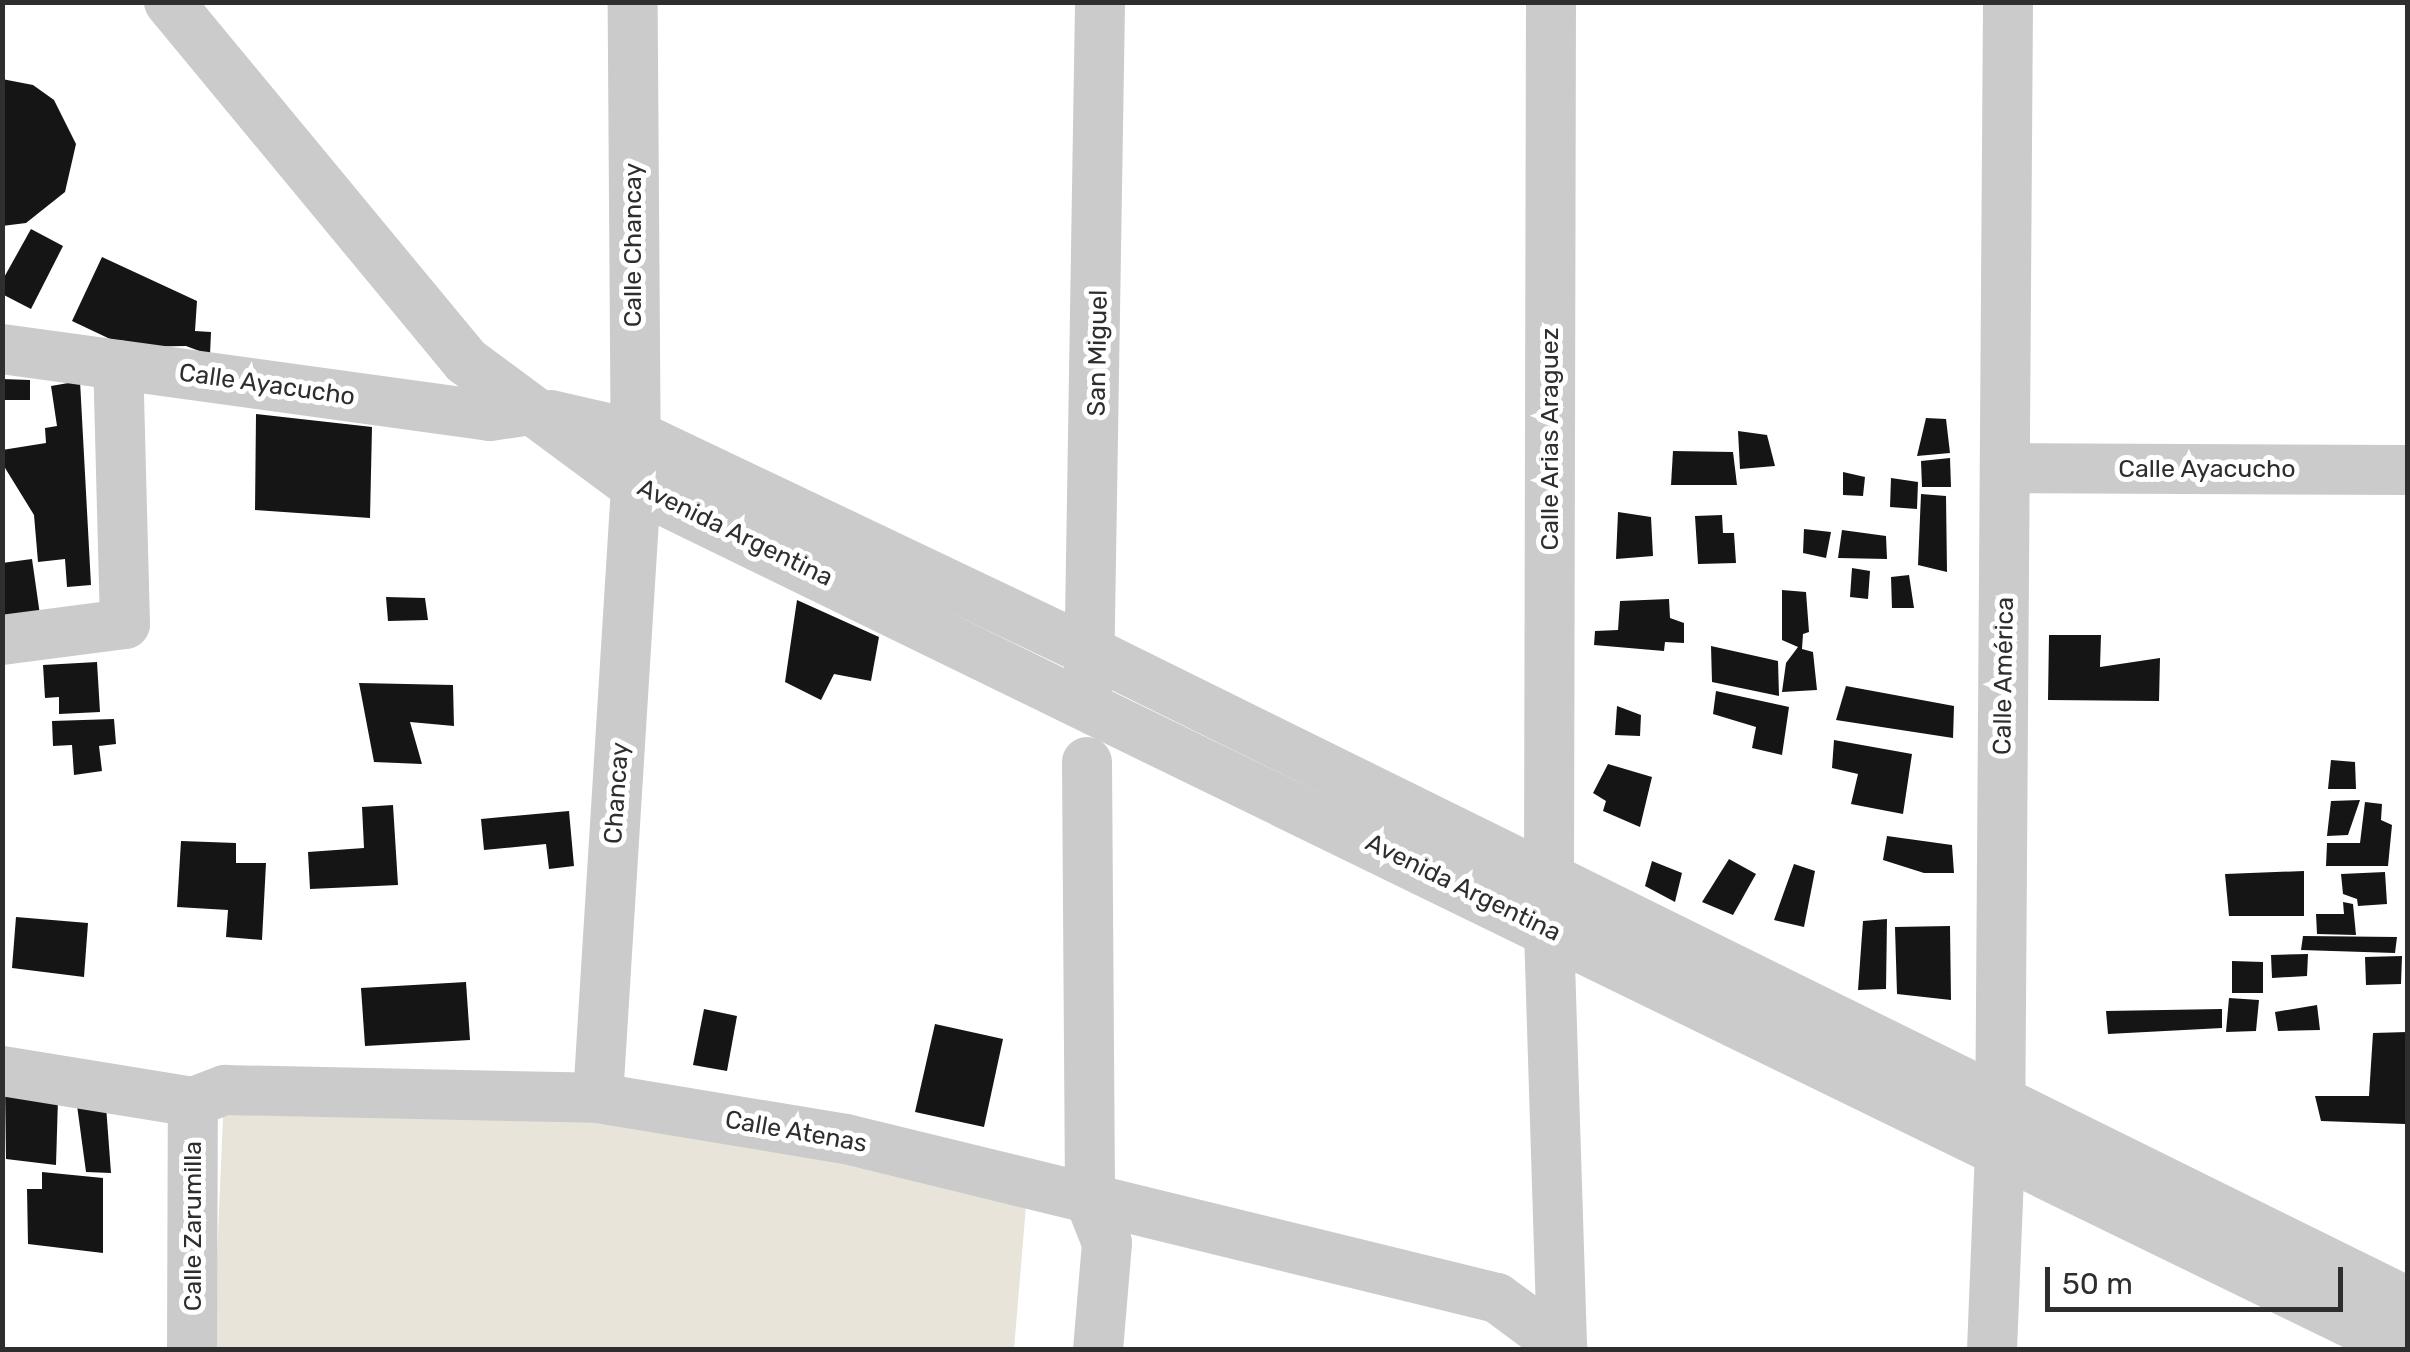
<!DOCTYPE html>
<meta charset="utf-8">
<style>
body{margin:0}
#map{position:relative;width:2410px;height:1352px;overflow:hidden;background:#fff;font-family:Rubik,sans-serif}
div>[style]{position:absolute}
.green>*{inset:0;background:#e8e4da}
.building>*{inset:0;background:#151515}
.minor>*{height:50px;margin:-25px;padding:0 25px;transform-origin:25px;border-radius:25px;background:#cbcbcb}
span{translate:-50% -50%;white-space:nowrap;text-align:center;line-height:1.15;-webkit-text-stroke:10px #fff;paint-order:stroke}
.street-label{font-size:25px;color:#2e2e2e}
.frame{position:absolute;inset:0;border:5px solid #2e2e2e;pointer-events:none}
.scale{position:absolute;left:2045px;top:1267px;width:298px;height:45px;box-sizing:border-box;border:5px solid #2e2e2e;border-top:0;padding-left:12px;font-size:30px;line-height:35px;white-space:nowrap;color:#2e2e2e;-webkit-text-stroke:8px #fff;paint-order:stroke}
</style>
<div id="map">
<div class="green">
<i style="clip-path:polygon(224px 1095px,601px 1111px,1027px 1194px,1014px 1349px,213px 1350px)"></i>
</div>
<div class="building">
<i style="clip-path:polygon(2px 79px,33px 85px,54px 100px,76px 144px,65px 192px,26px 223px,2px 226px)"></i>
<i style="clip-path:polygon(31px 229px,63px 246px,31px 309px,2px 294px,2px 281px)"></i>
<i style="clip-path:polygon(102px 257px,197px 301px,195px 331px,211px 332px,210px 355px,186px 346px,127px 347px,72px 321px)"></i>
<i style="clip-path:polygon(2px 379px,30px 380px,30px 400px,2px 400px)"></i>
<i style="clip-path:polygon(80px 381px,91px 585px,67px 587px,65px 559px,38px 562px,34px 515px,2px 463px,2px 450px,46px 443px,45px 428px,57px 426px,51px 386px)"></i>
<i style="clip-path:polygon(256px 414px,372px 427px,370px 518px,255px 510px)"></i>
<i style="clip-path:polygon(1926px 418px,1946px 419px,1950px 453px,1917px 456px)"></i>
<i style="clip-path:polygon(1738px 431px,1767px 435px,1775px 466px,1740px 469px)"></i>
<i style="clip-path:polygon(1673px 451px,1733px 452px,1737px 485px,1671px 485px)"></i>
<i style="clip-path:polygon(1950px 458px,1951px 487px,1922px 487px,1921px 461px)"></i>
<i style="clip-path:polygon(1843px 472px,1865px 477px,1863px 496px,1843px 495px)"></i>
<i style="clip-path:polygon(1891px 478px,1918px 482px,1917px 509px,1890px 507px)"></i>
<i style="clip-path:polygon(1921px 494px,1946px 496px,1947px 572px,1918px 565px)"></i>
<i style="clip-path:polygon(1618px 512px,1651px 517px,1653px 556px,1616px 559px)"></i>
<i style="clip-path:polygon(1722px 515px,1723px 533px,1734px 533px,1736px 563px,1698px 564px,1695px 516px)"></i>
<i style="clip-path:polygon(1804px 529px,1831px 532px,1826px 558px,1803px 553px)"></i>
<i style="clip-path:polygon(1842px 530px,1886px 536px,1887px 559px,1838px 558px)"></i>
<i style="clip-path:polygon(32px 559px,41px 622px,2px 628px,2px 563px)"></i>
<i style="clip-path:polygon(1852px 568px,1870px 571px,1868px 599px,1850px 597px)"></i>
<i style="clip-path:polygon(1909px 575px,1914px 608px,1892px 608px,1891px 577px)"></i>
<i style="clip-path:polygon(1782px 590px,1806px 592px,1809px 632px,1803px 634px,1802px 649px,1813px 652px,1817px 690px,1782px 692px,1786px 663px,1798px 647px,1782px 640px)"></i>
<i style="clip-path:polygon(386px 597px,425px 598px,428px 620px,388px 621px)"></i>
<i style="clip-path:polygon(1669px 599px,1670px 618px,1684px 623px,1684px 643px,1665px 642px,1664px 651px,1594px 645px,1595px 631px,1618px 630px,1620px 601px)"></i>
<i style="clip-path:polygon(797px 600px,879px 637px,871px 681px,834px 674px,821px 700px,785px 682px)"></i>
<i style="clip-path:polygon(2049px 635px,2101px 635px,2100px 667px,2160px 658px,2159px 701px,2048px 700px)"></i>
<i style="clip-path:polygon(1711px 646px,1778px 661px,1779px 696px,1712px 682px)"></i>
<i style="clip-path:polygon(97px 662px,100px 712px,59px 714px,59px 697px,45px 698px,43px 665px)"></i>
<i style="clip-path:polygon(359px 683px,453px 685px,454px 726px,410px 722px,422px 764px,374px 762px)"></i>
<i style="clip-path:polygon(1846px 686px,1954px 706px,1953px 738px,1836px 720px)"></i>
<i style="clip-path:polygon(1716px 691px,1789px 707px,1782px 755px,1752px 748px,1756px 727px,1713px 714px)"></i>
<i style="clip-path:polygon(1617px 706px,1641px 715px,1640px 736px,1615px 735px)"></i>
<i style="clip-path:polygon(114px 719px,116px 744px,99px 746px,102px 771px,74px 775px,72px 745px,53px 746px,52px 721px)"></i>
<i style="clip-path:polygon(1834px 740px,1912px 754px,1903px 814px,1851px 804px,1858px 774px,1832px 768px)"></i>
<i style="clip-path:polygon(2331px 760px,2355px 762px,2356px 789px,2328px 789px)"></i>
<i style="clip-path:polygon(1608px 764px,1652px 777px,1640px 827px,1603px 811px,1606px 801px,1593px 793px)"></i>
<i style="clip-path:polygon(2360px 800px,2348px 835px,2327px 836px,2331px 801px)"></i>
<i style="clip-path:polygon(2365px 802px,2382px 804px,2381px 820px,2392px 825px,2388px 866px,2326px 866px,2327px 843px,2360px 843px)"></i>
<i style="clip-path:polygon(393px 805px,398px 885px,310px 889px,308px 852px,364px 848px,362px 807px)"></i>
<i style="clip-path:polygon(569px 811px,574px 866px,549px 869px,546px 844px,484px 850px,481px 819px)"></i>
<i style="clip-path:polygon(1887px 836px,1952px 845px,1954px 873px,1924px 873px,1883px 860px)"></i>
<i style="clip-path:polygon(181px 841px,236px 843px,236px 863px,266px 863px,262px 940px,226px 937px,228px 910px,177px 907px)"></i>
<i style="clip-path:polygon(1729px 859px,1756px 874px,1733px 915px,1702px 902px)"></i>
<i style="clip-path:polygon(1652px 861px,1682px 873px,1675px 902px,1645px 886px)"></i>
<i style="clip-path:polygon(1794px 864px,1815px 871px,1804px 927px,1774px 920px)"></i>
<i style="clip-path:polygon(2304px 871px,2304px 916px,2229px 916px,2225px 874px)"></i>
<i style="clip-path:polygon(2385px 872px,2387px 904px,2358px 906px,2357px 899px,2343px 894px,2341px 874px)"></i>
<i style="clip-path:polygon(2343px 902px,2353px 904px,2356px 935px,2317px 934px,2316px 914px,2344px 914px)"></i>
<i style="clip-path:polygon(16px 917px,88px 923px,84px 977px,12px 968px)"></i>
<i style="clip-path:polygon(1887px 919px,1886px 989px,1858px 990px,1863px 921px)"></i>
<i style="clip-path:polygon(1950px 926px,1951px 1000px,1897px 994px,1895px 927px)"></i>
<i style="clip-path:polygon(2303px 936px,2397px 937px,2395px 953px,2301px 950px)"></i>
<i style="clip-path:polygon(2308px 954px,2307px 976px,2272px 978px,2271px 955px)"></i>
<i style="clip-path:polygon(2402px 956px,2401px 984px,2366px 985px,2365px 957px)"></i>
<i style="clip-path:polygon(2232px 961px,2263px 962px,2263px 993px,2232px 993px)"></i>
<i style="clip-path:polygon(466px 982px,470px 1040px,365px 1046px,361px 988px)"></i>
<i style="clip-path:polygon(2229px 998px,2259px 1000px,2256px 1031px,2226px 1032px)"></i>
<i style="clip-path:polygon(2317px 1005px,2320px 1030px,2278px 1031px,2275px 1012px)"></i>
<i style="clip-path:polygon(704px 1009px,737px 1016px,727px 1071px,693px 1065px)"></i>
<i style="clip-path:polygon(2222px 1009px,2222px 1028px,2108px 1034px,2106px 1011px)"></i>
<i style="clip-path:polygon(935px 1024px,1003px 1039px,984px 1127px,915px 1112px)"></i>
<i style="clip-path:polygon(2408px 1032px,2405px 1124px,2321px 1121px,2315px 1096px,2369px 1096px,2373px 1033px)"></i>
<i style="clip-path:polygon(5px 1085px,58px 1098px,56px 1165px,6px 1159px)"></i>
<i style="clip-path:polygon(76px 1098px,106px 1106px,111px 1173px,86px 1172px)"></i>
<i style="clip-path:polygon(42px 1172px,103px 1178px,103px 1253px,28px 1244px,27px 1189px,42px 1189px)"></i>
</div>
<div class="minor">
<i style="left:169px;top:2px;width:466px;rotate:50.4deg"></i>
<i style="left:466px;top:361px;width:212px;rotate:36.5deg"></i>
<i style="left:636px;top:487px;width:1969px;rotate:25.99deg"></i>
<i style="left:2px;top:349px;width:493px;rotate:7.8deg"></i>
<i style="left:490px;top:416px;width:41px;rotate:-8.3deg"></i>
<i style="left:551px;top:415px;width:84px;rotate:13deg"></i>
<i style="left:633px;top:434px;width:507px;rotate:25.45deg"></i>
<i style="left:1091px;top:652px;width:1469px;rotate:26.27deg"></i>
<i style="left:2006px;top:468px;width:402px;rotate:0.3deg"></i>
<i style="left:2px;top:640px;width:124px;rotate:-7.4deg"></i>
<i style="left:125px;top:624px;width:259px;rotate:-91.5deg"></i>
<i style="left:1089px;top:682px;width:680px;rotate:-89.07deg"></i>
<i style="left:1087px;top:762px;width:438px;rotate:89.6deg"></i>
<i style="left:1090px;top:1200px;width:46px;rotate:68.4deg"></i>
<i style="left:1107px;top:1243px;width:107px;rotate:94.8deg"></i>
<i style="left:1549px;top:875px;width:873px;rotate:-89.87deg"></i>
<i style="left:1549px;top:931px;width:419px;rotate:88.2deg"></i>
<i style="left:2px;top:1071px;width:193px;rotate:9.2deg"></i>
<i style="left:193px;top:1102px;width:34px;rotate:-21deg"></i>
<i style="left:225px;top:1090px;width:373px;rotate:1.2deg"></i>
<i style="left:598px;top:1098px;width:251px;rotate:9.4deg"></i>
<i style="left:846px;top:1139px;width:670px;rotate:13.73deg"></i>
<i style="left:1497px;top:1298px;width:81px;rotate:36.4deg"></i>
<i style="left:598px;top:1098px;width:612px;rotate:-86.44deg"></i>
<i style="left:636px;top:487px;width:485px;rotate:-90.4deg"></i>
<i style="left:192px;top:1350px;width:248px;rotate:-89.8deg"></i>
<i style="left:1992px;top:1350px;width:202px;rotate:-87.7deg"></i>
<i style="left:2000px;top:1148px;width:1146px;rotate:-89.6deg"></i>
</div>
<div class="street-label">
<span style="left:633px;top:245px;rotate:-90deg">Calle Chancay</span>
<span style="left:1098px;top:353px;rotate:-89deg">San Miguel</span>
<span style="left:267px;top:385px;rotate:8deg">Calle Ayacucho</span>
<span style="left:1550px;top:439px;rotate:-90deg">Calle Arias Araguez</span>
<span style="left:2207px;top:469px">Calle Ayacucho</span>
<span style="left:735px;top:533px;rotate:26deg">Avenida Argentina</span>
<span style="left:2004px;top:676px;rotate:-89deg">Calle América</span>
<span style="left:617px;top:793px;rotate:-86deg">Chancay</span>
<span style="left:1463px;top:888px;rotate:26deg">Avenida Argentina</span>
<span style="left:796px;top:1132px;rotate:10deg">Calle Atenas</span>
<span style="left:193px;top:1226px;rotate:-90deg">Calle Zarumilla</span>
</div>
<div class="frame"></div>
<div class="scale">50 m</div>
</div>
